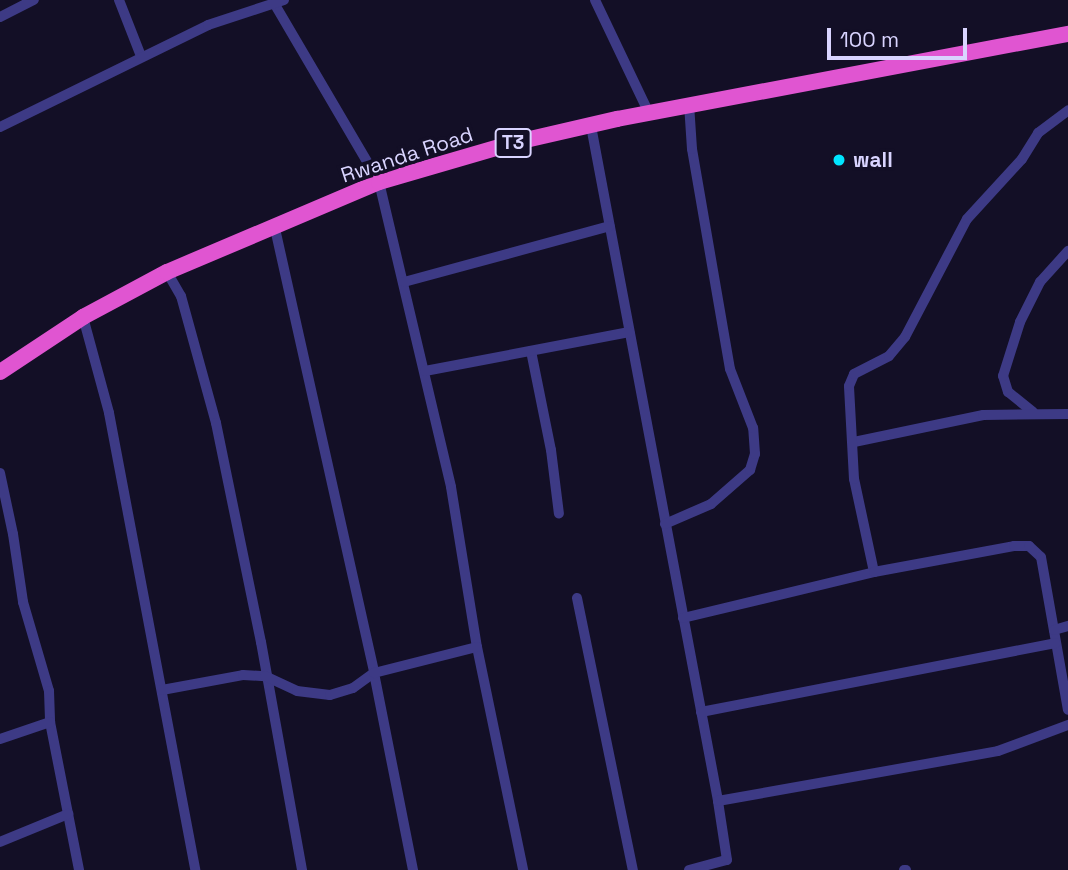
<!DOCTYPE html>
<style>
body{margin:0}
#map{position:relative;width:1068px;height:870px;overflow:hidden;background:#130f26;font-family:"Space Grotesk",sans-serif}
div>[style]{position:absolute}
.minor>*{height:10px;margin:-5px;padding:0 5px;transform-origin:5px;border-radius:5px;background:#3d3a85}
.trunk>*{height:16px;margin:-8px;padding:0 8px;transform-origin:8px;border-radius:8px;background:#e055d1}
.dots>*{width:19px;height:19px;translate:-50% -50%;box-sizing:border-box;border:4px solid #130f26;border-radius:50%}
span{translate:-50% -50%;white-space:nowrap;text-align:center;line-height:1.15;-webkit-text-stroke:7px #130f26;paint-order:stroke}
.shield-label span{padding:2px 5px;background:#130f26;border:2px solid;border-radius:5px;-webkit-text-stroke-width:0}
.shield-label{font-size:19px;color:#d9d4ff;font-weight:700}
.street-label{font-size:21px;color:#d9d4ff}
.poi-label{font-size:21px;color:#d9d4ff;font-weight:700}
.left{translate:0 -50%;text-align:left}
.scale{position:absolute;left:827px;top:28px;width:140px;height:32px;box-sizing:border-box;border:4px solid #d9d4ff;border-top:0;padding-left:9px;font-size:21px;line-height:24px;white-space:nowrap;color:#d9d4ff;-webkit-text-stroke:5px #130f26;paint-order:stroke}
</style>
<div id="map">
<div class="minor">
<i style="left:119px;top:0;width:60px;rotate:68.6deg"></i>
<i style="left:595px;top:0;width:125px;rotate:64.5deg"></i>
<i style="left:274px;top:3px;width:208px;rotate:59.6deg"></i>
<i style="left:379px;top:182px;width:313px;rotate:76.7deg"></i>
<i style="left:451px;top:487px;width:162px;rotate:80.8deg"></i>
<i style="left:477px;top:647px;width:228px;rotate:78.3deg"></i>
<i style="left:0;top:17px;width:38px;rotate:-27deg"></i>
<i style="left:591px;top:126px;width:687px;rotate:79.34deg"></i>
<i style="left:0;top:127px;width:232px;rotate:-26.1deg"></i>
<i style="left:208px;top:25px;width:80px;rotate:-18.2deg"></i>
<i style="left:274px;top:224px;width:460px;rotate:77.4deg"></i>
<i style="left:374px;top:673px;width:201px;rotate:78.8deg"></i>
<i style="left:167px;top:272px;width:28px;rotate:60deg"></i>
<i style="left:181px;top:296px;width:132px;rotate:74.6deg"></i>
<i style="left:216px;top:423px;width:224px;rotate:78.4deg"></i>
<i style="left:261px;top:642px;width:232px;rotate:79.8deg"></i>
<i style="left:404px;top:282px;width:213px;rotate:-15.2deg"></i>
<i style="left:83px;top:317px;width:99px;rotate:74.8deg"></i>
<i style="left:109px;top:413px;width:465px;rotate:79.3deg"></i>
<i style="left:531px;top:351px;width:101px;rotate:78.6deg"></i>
<i style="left:551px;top:450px;width:64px;rotate:82.9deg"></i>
<i style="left:425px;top:371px;width:208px;rotate:-10.8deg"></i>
<i style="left:1033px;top:412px;width:32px;rotate:-141deg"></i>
<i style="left:1008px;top:392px;width:17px;rotate:-107deg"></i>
<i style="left:1003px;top:376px;width:57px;rotate:-72.5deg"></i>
<i style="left:1020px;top:322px;width:45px;rotate:-63.4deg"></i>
<i style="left:1040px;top:282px;width:42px;rotate:-47.9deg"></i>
<i style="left:854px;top:442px;width:132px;rotate:-11.8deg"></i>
<i style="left:983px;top:415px;width:85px;rotate:-0.7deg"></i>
<i style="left:0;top:473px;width:62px;rotate:78deg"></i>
<i style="left:13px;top:534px;width:69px;rotate:81.6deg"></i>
<i style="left:23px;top:602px;width:93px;rotate:73.7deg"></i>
<i style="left:49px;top:691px;width:31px;rotate:88deg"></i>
<i style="left:50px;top:722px;width:151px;rotate:78.9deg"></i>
<i style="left:665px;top:524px;width:50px;rotate:-23.5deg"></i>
<i style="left:711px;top:504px;width:52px;rotate:-41.1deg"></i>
<i style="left:750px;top:470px;width:17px;rotate:-73deg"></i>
<i style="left:755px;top:454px;width:26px;rotate:-94deg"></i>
<i style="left:753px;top:428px;width:63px;rotate:-111.3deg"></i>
<i style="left:730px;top:369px;width:223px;rotate:-99.8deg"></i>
<i style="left:692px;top:149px;width:45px;rotate:-93.8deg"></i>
<i style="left:874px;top:572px;width:95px;rotate:-102.1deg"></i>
<i style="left:854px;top:479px;width:93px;rotate:-93.1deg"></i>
<i style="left:849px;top:386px;width:13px;rotate:-67deg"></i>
<i style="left:854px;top:374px;width:39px;rotate:-27deg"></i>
<i style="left:889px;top:356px;width:25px;rotate:-50deg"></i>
<i style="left:905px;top:337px;width:133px;rotate:-62.3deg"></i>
<i style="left:967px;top:219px;width:81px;rotate:-47.5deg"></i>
<i style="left:1022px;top:159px;width:31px;rotate:-58deg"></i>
<i style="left:1038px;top:133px;width:38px;rotate:-37deg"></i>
<i style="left:577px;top:598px;width:278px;rotate:78.4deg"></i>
<i style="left:683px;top:618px;width:196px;rotate:-13.5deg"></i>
<i style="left:874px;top:572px;width:142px;rotate:-10.5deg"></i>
<i style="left:1014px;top:546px;width:15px"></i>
<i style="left:1029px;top:546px;width:16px;rotate:43deg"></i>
<i style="left:1041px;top:557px;width:155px;rotate:80deg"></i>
<i style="left:1054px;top:630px;width:15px;rotate:-16deg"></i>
<i style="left:162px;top:690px;width:82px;rotate:-10.5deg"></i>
<i style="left:243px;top:675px;width:22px;rotate:3deg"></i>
<i style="left:265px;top:676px;width:35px;rotate:25deg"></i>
<i style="left:297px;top:691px;width:33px;rotate:7deg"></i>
<i style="left:330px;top:695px;width:24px;rotate:-17deg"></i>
<i style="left:353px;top:688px;width:26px;rotate:-36deg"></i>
<i style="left:374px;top:673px;width:106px;rotate:-14.2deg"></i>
<i style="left:701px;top:712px;width:361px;rotate:-11deg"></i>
<i style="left:0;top:739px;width:53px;rotate:-18.8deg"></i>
<i style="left:0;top:842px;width:74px;rotate:-22.4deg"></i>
<i style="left:689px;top:870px;width:39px;rotate:-15deg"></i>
<i style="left:727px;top:860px;width:60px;rotate:-98.7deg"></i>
<i style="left:718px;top:801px;width:284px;rotate:-10.1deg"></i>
<i style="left:998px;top:751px;width:75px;rotate:-20.4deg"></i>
<i style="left:904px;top:870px;width:2px"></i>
</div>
<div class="trunk">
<i style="left:0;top:372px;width:100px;rotate:-33.5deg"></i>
<i style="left:83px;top:317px;width:95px;rotate:-28.2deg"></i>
<i style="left:167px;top:272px;width:230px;rotate:-23deg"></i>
<i style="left:379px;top:182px;width:144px;rotate:-16.2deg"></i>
<i style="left:517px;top:142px;width:103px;rotate:-13deg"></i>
<i style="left:617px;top:119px;width:459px;rotate:-10.7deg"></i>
</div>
<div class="dots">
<i style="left:839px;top:160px;background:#00e5ff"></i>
</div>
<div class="shield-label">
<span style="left:513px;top:143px">T3</span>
</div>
<div class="street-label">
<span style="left:407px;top:155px;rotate:-18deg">Rwanda Road</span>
</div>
<div class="poi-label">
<span class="left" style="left:853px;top:160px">wall</span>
</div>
<div class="scale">100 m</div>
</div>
